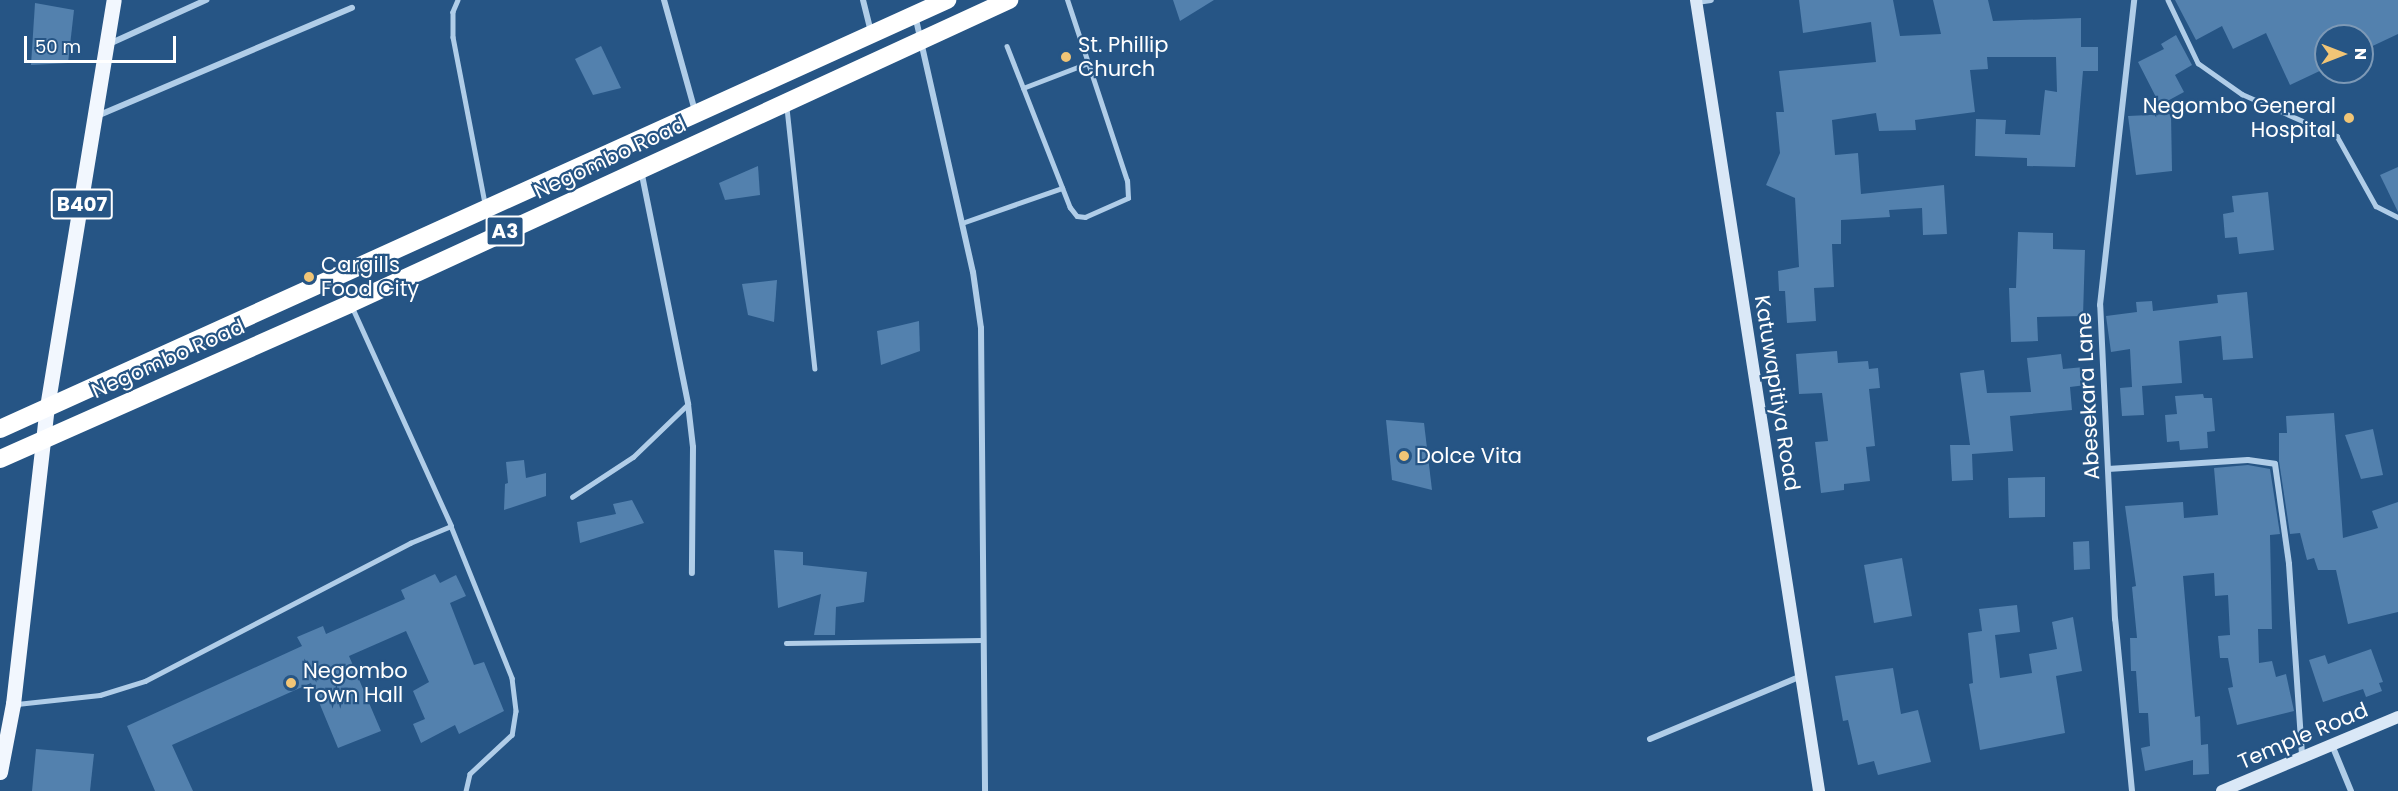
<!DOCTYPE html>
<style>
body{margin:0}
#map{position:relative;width:2398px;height:791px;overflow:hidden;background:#265585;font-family:Poppins,sans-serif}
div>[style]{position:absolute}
.building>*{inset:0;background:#5381ae}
.lane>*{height:4.5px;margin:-2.25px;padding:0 2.25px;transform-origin:2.25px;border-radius:2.25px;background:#b0cde8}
.street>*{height:6px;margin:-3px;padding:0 3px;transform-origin:3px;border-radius:3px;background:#b0cde8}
.secondary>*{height:12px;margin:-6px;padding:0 6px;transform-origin:6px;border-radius:6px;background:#dae8f7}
.primary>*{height:15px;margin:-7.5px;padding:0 7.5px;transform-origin:7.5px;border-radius:7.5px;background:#f2f7fe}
.highway>*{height:18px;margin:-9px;padding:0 9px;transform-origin:9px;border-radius:9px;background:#fff}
.dots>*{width:16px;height:16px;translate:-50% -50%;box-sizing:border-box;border:3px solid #265585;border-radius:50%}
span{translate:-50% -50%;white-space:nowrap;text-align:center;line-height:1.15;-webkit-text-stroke:4.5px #265585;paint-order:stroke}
.shield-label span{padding:2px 4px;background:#265585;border:2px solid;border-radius:4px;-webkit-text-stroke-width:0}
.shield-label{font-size:20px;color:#fff;font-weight:700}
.poi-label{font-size:21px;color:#fff}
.left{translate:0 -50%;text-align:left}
.right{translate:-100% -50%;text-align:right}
.street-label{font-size:21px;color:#fff}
.north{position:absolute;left:2314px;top:24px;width:60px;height:60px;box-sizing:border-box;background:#265585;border:2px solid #7d99b6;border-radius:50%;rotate:90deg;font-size:16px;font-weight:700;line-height:24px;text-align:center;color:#fff}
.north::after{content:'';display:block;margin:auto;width:21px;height:27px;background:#f1c576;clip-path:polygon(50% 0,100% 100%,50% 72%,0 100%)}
.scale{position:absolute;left:24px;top:36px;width:152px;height:27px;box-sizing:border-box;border:3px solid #fff;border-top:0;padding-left:8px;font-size:18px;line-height:21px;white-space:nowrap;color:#fff;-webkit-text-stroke:4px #265585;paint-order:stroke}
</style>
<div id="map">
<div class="building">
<i style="clip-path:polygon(1173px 0,1214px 0,1180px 21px)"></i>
<i style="clip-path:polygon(1799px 0,1893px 0,1900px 36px,1941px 34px,1933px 0,1988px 0,1993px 21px,2081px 18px,2081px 47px,2098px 47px,2098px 71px,2083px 71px,2075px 167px,2027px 166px,2027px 158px,1975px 156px,1976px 119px,2006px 120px,2005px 134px,2040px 135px,2045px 90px,2057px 92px,2056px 57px,1987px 57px,1988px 69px,1970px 70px,1975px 112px,1915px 120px,1916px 130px,1879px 131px,1876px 113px,1832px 120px,1835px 155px,1858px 153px,1861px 194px,1944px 185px,1947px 234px,1923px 235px,1922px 208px,1889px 210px,1890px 217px,1841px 220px,1841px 244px,1832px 244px,1834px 287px,1814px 288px,1816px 321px,1787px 323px,1785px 291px,1779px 291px,1778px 271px,1799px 267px,1795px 198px,1766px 185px,1780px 153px,1776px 112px,1784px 112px,1779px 71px,1876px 62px,1871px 22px,1803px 33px)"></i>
<i style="clip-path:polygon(2175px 0,2398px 0,2398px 34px,2362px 51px,2362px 36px,2326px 36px,2326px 68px,2290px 85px,2266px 33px,2233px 49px,2222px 26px,2196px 40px)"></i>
<i style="clip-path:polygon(35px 3px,74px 10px,68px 63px,31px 65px)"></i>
<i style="clip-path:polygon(2176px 35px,2192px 65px,2175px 75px,2184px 92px,2160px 105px,2138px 62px,2164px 49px,2161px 44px)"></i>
<i style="clip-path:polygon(601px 46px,621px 88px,593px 95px,575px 59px)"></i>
<i style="clip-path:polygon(2171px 114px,2172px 171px,2136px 175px,2128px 116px)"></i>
<i style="clip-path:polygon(758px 166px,760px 195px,725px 200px,719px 183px)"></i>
<i style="clip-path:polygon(2398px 167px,2398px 212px,2380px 175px)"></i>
<i style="clip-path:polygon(2268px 192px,2274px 250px,2239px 254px,2237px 237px,2225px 238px,2223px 214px,2234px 212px,2232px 196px)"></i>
<i style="clip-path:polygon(2018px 232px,2053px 233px,2053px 249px,2085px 250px,2083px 316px,2037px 317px,2038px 341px,2011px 342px,2009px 288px,2016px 288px)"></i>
<i style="clip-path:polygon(777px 280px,774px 322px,748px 315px,742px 284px)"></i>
<i style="clip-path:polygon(2247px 292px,2253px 358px,2223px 360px,2221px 336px,2179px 341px,2182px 383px,2142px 386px,2144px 415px,2122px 416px,2120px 388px,2132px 387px,2130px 349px,2111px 352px,2106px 316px,2137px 312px,2136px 302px,2152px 301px,2153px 311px,2218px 303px,2217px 295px)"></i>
<i style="clip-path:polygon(919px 321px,920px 351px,881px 365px,877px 331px)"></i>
<i style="clip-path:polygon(1837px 351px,1838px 363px,1868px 361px,1869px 369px,1878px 368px,1880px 388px,1869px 389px,1875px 446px,1866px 447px,1870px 481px,1844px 484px,1844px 490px,1821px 493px,1815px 442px,1828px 441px,1822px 393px,1799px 394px,1796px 354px)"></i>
<i style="clip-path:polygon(2061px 354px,2063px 369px,2084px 367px,2086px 385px,2070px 387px,2072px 410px,2010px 416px,2013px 451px,1972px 454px,1973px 480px,1952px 481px,1950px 445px,1970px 445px,1960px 373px,1984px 370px,1987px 393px,2031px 392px,2027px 358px)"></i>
<i style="clip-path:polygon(2203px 394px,2204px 398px,2212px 398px,2215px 431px,2207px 432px,2208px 448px,2180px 450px,2179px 441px,2167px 442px,2165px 415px,2177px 414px,2175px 396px)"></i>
<i style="clip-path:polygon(2334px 413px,2343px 538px,2378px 528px,2372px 511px,2398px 502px,2398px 612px,2348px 624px,2336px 570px,2318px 570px,2314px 558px,2307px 560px,2300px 533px,2290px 534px,2279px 461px,2279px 433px,2287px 433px,2286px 416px)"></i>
<i style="clip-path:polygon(1386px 420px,1424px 423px,1432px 490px,1392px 480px)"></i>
<i style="clip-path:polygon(2373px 429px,2383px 475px,2361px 479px,2345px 435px)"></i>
<i style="clip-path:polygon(524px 460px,526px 478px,546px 473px,546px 496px,504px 510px,505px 484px,508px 483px,506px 462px)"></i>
<i style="clip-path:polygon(2248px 465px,2270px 469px,2280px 534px,2270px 535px,2272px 629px,2258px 629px,2259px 663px,2272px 661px,2276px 677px,2286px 674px,2294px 711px,2237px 725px,2228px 688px,2233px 687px,2228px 658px,2220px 658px,2218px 636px,2230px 635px,2228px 595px,2215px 596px,2214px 573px,2183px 576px,2195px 717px,2200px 716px,2201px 745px,2208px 744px,2209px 774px,2193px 775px,2193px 760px,2145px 771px,2141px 748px,2150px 746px,2148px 713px,2139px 713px,2136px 671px,2131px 671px,2130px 638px,2137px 638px,2132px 587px,2136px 586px,2125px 506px,2183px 502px,2184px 518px,2218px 515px,2214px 468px)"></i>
<i style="clip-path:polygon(2045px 477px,2045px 517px,2009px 518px,2008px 478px)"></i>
<i style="clip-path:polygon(632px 500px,644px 523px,580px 543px,577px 522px,616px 514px,613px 504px)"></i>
<i style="clip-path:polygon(2089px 541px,2090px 569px,2074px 570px,2073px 542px)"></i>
<i style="clip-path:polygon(774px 550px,803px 552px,803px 565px,867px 572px,864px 602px,836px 607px,835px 635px,814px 635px,821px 594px,778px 608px)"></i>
<i style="clip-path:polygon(1902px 558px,1912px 616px,1874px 623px,1864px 565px)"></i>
<i style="clip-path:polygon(435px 574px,440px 583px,456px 575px,466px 596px,450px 603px,474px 665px,484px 662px,504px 711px,459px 734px,455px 725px,421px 743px,413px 724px,425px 719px,413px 691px,429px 682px,406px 631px,349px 656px,381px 731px,338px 748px,311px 683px,172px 745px,193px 791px,155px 791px,127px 726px,302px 646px,297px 637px,323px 626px,326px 634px,405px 599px,401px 590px)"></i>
<i style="clip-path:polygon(2017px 605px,2020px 632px,1995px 635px,2000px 678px,2032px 673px,2029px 654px,2057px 649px,2052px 622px,2073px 617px,2082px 671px,2056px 676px,2065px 733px,1980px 750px,1969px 684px,1973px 683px,1968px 633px,1982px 631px,1979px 609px)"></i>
<i style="clip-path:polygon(2371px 649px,2383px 682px,2379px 683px,2382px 691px,2366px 697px,2363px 689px,2323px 702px,2309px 660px,2325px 655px,2328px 664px)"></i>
<i style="clip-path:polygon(1893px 668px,1901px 714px,1918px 710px,1931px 762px,1878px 775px,1874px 761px,1858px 765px,1848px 720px,1843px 721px,1835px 676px)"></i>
<i style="clip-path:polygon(36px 749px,94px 754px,90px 791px,32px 791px)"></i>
</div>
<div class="lane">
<i style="left:458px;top:0;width:13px;rotate:113deg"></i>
<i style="left:453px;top:12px;width:25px;rotate:90deg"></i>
<i style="left:453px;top:37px;width:169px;rotate:79.1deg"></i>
<i style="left:2168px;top:0;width:70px;rotate:64.5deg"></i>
<i style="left:2198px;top:63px;width:54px;rotate:35.2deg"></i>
<i style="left:2242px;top:94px;width:104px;rotate:23.9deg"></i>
<i style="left:2337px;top:136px;width:80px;rotate:60.9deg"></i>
<i style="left:2376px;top:206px;width:25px;rotate:27deg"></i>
<i style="left:1007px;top:46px;width:173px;rotate:68.6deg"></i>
<i style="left:1070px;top:207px;width:11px;rotate:52deg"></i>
<i style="left:1077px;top:216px;width:8px;rotate:7deg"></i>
<i style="left:1085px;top:217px;width:47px;rotate:-23.8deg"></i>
<i style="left:1128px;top:198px;width:17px;rotate:-93deg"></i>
<i style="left:1127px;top:181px;width:191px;rotate:-108.3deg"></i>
<i style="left:1023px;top:88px;width:70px;rotate:-21deg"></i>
<i style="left:787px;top:108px;width:262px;rotate:83.9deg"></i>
<i style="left:962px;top:223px;width:106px;rotate:-19.3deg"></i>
<i style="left:572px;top:497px;width:73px;rotate:-33.3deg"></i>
<i style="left:633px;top:457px;width:76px;rotate:-43.9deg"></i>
<i style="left:451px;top:526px;width:164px;rotate:68.1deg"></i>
<i style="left:512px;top:678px;width:33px;rotate:83deg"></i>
<i style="left:516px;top:711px;width:24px;rotate:99deg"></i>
<i style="left:512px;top:735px;width:57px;rotate:137.1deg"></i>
<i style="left:470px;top:774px;width:17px;rotate:103deg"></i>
<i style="left:786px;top:643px;width:196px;rotate:-0.9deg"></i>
<i style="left:17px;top:704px;width:83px;rotate:-6.2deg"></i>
<i style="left:100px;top:695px;width:47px;rotate:-17.3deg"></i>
<i style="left:145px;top:681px;width:299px;rotate:-27.5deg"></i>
<i style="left:410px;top:543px;width:44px;rotate:-22.5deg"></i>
<i style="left:451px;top:526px;width:242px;rotate:-114.4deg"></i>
</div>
<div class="street">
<i style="left:664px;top:0;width:115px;rotate:74.4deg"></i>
<i style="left:863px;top:0;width:32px;rotate:76deg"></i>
<i style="left:1697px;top:2px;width:14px;rotate:-8deg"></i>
<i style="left:915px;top:15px;width:263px;rotate:77.3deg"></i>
<i style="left:973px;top:272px;width:57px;rotate:81.9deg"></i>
<i style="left:981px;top:328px;width:463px;rotate:89.5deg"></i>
<i style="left:109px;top:44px;width:107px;rotate:-24.4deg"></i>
<i style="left:97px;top:116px;width:277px;rotate:-23deg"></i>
<i style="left:641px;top:170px;width:239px;rotate:78.6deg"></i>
<i style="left:688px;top:404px;width:43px;rotate:83.4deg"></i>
<i style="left:693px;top:447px;width:126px;rotate:90.5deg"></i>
<i style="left:2108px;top:469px;width:140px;rotate:-3.7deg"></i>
<i style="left:2248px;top:460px;width:27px;rotate:8deg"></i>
<i style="left:2275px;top:464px;width:101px;rotate:82deg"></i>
<i style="left:2289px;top:564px;width:193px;rotate:86.1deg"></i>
<i style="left:1650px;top:739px;width:164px;rotate:-22.6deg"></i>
<i style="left:2332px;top:745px;width:50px;rotate:67.6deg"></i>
<i style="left:2132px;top:791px;width:173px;rotate:-95.6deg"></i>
<i style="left:2115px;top:619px;width:314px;rotate:-92.7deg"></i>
<i style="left:2100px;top:305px;width:307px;rotate:-83.6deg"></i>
</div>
<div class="secondary">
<i style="left:1696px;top:0;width:801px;rotate:81.16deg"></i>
<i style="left:2222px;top:791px;width:191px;rotate:-22.8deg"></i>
</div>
<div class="primary">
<i style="left:0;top:772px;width:69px;rotate:-79.2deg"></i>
<i style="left:13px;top:704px;width:299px;rotate:-83.5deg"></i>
<i style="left:47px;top:407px;width:412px;rotate:-80.7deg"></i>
</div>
<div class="highway">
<i style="left:0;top:429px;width:1040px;rotate:-24.37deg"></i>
<i style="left:0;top:459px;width:382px;rotate:-23.9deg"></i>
<i style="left:349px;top:304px;width:727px;rotate:-24.73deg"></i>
</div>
<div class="dots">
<i style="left:1066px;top:57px;background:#f1c576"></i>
<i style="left:2349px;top:118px;background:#f1c576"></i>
<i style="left:309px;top:277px;background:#f1c576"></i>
<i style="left:1404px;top:456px;background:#f1c576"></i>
<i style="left:291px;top:683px;background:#f1c576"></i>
</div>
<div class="shield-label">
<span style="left:82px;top:204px">B407</span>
<span style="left:505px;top:231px">A3</span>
</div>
<div class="poi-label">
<span class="left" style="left:1078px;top:57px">St. Phillip<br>Church</span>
<span class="right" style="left:2336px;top:118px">Negombo General<br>Hospital</span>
<span class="left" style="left:321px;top:277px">Cargills<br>Food City</span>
<span class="left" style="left:1416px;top:456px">Dolce Vita</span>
<span class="left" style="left:303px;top:683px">Negombo<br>Town Hall</span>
</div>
<div class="street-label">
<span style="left:610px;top:158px;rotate:-25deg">Negombo Road</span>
<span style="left:168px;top:359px;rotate:-24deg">Negombo Road</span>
<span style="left:1777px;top:393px;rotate:81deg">Katuwapitiya Road</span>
<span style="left:2088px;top:396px;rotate:-93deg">Abesekara Lane</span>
<span style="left:2303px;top:736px;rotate:-23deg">Temple Road</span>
</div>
<div class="north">N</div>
<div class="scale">50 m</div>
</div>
